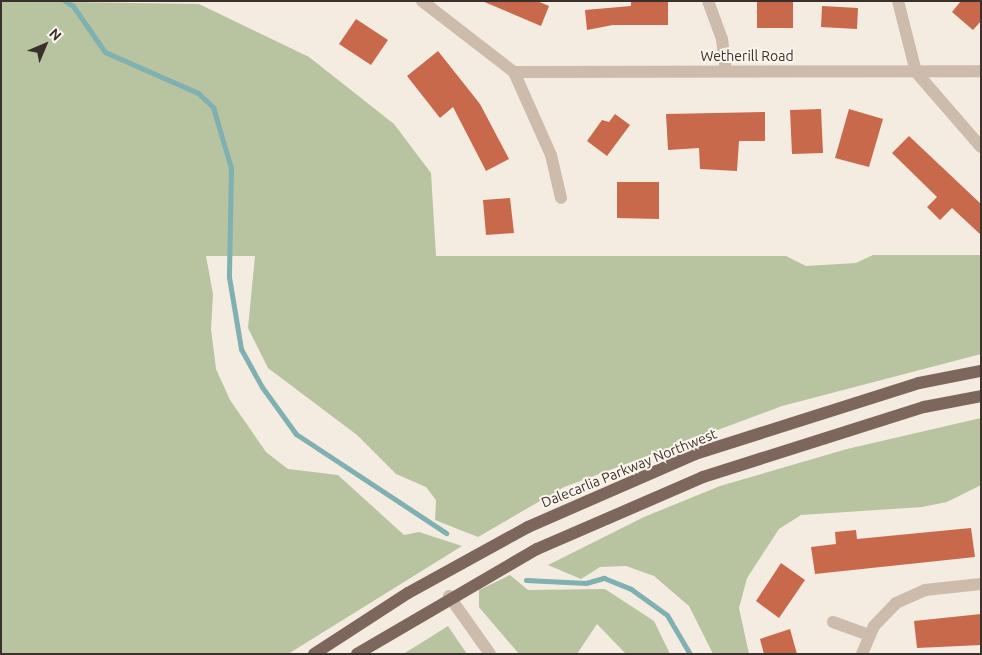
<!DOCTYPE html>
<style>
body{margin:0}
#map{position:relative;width:982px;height:655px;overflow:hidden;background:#f4ebe1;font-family:Ubuntu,sans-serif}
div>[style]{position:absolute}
.green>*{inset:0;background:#b8c4a0}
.stream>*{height:5px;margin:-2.5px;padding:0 2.5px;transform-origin:2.5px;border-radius:2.5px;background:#7fb0b2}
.building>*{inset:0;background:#c8694b}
.minor>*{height:12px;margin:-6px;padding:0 6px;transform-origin:6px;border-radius:6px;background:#cdbbac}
.major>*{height:12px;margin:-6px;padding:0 6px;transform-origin:6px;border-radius:6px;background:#7d675c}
span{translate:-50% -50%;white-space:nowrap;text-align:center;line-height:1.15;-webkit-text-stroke:4px #fbf5ee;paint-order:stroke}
.street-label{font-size:14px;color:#3b302b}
.frame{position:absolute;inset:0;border:2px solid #3b302b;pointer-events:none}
.north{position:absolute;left:20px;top:20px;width:50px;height:50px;-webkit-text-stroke:4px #fbf5ee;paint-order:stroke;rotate:45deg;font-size:14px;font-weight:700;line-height:20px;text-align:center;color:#3b302b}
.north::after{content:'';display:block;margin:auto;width:18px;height:22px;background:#3b302b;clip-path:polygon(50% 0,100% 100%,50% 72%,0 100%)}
</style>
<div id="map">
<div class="green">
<i style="clip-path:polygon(1px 1px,199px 4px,309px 57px,394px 124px,431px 173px,436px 256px,786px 256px,806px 266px,856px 263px,873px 255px,981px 255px,981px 354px,782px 406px,564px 487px,478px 537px,435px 520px,436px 500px,426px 487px,396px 474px,357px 435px,268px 368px,248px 328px,255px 256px,206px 256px,213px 294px,211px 329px,216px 369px,230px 400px,266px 452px,288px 469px,338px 475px,404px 535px,419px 532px,462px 546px,288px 654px,1px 654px)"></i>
<i style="clip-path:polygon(981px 418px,981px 485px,947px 502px,922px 507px,801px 515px,779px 529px,747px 578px,739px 608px,749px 654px,713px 654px,689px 606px,654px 576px,626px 566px,600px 567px,581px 579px,548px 565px,644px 517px,720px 486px,847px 449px)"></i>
<i style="clip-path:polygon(510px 575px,528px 590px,605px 589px,654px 621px,670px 654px,626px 654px,597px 624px,577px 654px,519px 654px,479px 607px,479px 590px)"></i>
<i style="clip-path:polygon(448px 626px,467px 654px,403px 654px,413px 648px)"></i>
</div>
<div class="stream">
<i style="left:65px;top:1px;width:9px;rotate:32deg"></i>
<i style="left:73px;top:6px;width:56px;rotate:55.2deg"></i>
<i style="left:105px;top:52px;width:102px;rotate:23.8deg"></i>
<i style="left:198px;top:93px;width:21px;rotate:43deg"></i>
<i style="left:213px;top:107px;width:64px;rotate:73.6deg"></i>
<i style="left:231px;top:168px;width:109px;rotate:91.1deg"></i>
<i style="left:229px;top:277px;width:73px;rotate:80.5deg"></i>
<i style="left:241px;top:349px;width:43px;rotate:61.1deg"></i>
<i style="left:262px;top:387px;width:58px;rotate:54.1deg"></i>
<i style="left:296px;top:434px;width:180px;rotate:33.4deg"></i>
<i style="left:526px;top:580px;width:60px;rotate:2.9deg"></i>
<i style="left:586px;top:583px;width:19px;rotate:-16deg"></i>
<i style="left:604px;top:578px;width:29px;rotate:22deg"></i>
<i style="left:631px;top:589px;width:44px;rotate:35.8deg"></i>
<i style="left:667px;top:615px;width:45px;rotate:59.5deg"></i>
</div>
<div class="building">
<i style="clip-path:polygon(482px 1px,537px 1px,549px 6px,541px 26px)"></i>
<i style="clip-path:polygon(631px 1px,668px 1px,668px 25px,613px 25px,587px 30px,585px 10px,631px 6px)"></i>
<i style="clip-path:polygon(757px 1px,793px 1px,793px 28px,757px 28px)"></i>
<i style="clip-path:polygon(961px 1px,981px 1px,981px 21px,973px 30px,952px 12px)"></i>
<i style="clip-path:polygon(822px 6px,858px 8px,857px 29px,821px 27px)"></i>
<i style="clip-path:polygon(356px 19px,388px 40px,371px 65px,339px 44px)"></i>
<i style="clip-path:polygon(438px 51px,480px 104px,509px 159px,486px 171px,453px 107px,440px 118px,407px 76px)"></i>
<i style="clip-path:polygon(821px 109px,823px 153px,792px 154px,790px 110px)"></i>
<i style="clip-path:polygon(849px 109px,883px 119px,869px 167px,835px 158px)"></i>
<i style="clip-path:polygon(765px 112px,765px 141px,739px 141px,737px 171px,700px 169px,699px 148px,668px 150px,666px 114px)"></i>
<i style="clip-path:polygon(615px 114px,630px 125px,607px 156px,587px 141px,602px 120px,609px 122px)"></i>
<i style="clip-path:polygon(909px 136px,981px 204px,981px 235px,952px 208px,940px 220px,927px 207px,937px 197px,892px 153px)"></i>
<i style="clip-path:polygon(617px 182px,659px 182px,659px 219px,617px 218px)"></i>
<i style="clip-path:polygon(510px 198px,514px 233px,486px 235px,483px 200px)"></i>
<i style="clip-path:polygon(971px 528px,975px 557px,815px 574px,811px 547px,836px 544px,835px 532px,856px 530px,857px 539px)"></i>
<i style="clip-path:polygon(781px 563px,805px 580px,779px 618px,756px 601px)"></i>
<i style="clip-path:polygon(981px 614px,981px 645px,917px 648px,914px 621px)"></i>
<i style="clip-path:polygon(790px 629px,797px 654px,764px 654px,760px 639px)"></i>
</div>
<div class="minor">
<i style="left:422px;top:1px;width:116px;rotate:37.7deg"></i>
<i style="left:514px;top:72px;width:91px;rotate:66deg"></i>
<i style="left:551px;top:155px;width:44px;rotate:76.9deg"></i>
<i style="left:708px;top:1px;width:40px;rotate:69.8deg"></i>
<i style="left:722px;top:39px;width:32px;rotate:83deg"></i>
<i style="left:898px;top:1px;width:73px;rotate:75.8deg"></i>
<i style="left:916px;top:72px;width:99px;rotate:49.1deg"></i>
<i style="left:514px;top:72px;width:467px;rotate:-0.1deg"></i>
<i style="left:449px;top:596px;width:71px;rotate:54.7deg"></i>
<i style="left:833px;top:622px;width:37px;rotate:20deg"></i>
<i style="left:862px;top:654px;width:30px;rotate:-67deg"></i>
<i style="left:874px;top:626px;width:32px;rotate:-46deg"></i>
<i style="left:896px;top:603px;width:32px;rotate:-24deg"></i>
<i style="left:925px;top:590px;width:56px;rotate:-6.1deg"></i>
</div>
<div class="major">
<i style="left:314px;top:654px;width:112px;rotate:-33deg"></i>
<i style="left:408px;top:593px;width:137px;rotate:-28.8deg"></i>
<i style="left:528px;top:527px;width:182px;rotate:-23.6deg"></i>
<i style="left:695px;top:454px;width:235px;rotate:-17.6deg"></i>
<i style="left:919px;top:383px;width:63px;rotate:-11deg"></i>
<i style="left:357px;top:654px;width:208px;rotate:-30.3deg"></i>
<i style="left:537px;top:549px;width:181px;rotate:-23.4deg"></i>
<i style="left:703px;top:477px;width:232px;rotate:-17.6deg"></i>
<i style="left:924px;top:407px;width:58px;rotate:-10.9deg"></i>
</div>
<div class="street-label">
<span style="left:747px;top:56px">Wetherill Road</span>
<span style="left:629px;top:468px;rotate:-22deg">Dalecarlia Parkway Northwest</span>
</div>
<div class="frame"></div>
<div class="north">N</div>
</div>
